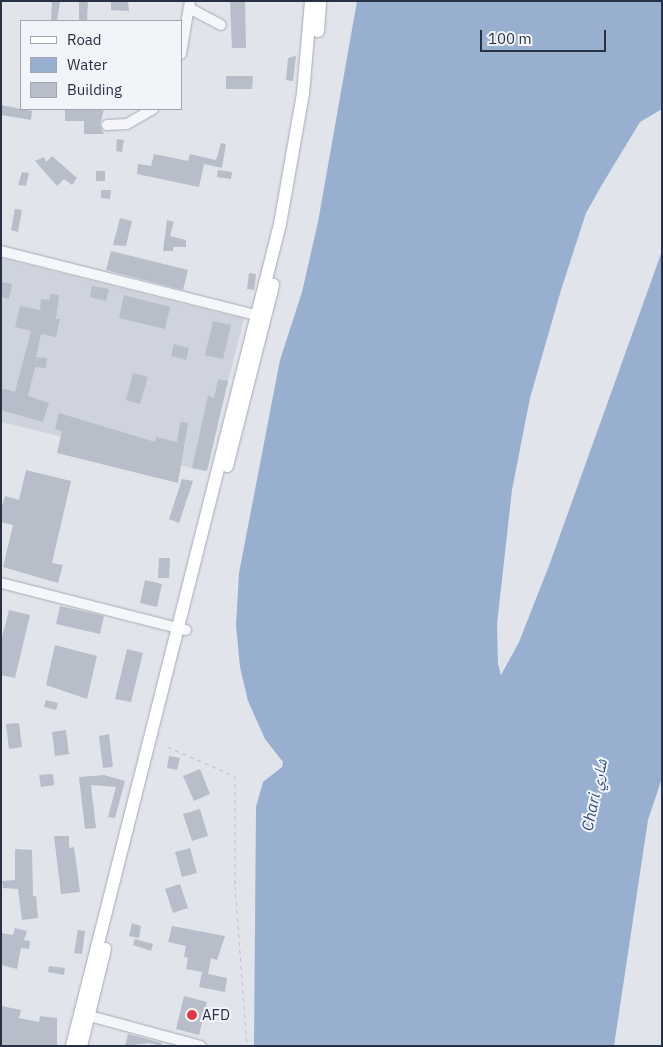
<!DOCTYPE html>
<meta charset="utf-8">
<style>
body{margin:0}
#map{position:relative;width:663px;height:1047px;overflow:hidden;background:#e1e4eb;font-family:"IBM Plex Sans","Noto Naskh Arabic",sans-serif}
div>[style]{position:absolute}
.built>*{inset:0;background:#cfd3dd}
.water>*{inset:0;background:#99afcf}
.building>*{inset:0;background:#b8bdca}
.path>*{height:1px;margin-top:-0.5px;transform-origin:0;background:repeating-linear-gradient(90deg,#bbbfc7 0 4px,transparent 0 8px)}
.roads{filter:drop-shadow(0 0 1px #a5aab6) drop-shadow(0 0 1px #a5aab6)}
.minor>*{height:10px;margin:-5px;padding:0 5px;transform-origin:5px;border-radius:5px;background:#f4f6f9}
.major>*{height:12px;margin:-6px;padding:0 6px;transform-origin:6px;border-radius:6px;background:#fff}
.dots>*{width:14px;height:14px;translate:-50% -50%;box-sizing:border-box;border:2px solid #f1f4f8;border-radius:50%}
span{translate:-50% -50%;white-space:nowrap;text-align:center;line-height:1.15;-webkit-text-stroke:4px #f1f4f8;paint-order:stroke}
.poi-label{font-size:15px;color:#273045}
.left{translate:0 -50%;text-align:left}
.water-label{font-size:16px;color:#2d4c7d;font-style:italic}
.frame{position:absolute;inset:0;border:2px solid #273045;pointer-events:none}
.legend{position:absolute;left:20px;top:20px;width:162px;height:90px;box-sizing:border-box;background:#f1f4f8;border:1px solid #a0a6b0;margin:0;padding:6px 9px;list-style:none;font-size:15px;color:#273045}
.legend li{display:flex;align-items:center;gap:10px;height:25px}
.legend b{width:25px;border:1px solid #a0a6b0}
.scale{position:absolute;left:480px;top:30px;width:126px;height:22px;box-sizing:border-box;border:2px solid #273045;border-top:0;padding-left:6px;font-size:15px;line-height:18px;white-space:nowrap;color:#273045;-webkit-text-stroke:4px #f1f4f8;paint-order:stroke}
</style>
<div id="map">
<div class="built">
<i style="clip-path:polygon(1px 258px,244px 319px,205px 471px,1px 422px)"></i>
</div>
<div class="water">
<i style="clip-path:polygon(357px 1px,662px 1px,662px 109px,640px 122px,603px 183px,586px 213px,561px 290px,530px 398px,512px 490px,497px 624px,498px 664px,501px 675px,519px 642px,550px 563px,662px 251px,662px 778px,648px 820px,614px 1046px,254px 1046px,256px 807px,263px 782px,282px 767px,283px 762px,265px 739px,248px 701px,240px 667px,236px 625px,239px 573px,280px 360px,302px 292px,318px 222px)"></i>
</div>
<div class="building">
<i style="clip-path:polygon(52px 1px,60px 1px,57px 21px,51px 21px)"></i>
<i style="clip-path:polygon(79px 1px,88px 1px,87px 21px,79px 21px)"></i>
<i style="clip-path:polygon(111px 1px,128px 1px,129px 11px,111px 10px)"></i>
<i style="clip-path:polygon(230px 1px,245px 1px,246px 48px,232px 48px)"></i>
<i style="clip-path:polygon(296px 56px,293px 81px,286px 80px,288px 58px)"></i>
<i style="clip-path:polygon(226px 76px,253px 76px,252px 89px,226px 89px)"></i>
<i style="clip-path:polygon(1px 105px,32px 111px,31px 120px,1px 115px)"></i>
<i style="clip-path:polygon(65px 109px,104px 109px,100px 125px,104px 134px,84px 134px,84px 121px,65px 121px)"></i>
<i style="clip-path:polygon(117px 139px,124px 140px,122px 152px,116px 151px)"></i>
<i style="clip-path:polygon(221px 143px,226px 144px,222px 168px,204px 164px,199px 187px,137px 174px,138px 164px,151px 166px,154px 154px,188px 161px,190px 154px,216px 160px)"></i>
<i style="clip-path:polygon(52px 156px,77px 178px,72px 185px,64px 179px,57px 186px,35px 161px,44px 157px,46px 162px)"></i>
<i style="clip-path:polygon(218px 170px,232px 172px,231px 179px,217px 177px)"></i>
<i style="clip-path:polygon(96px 171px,105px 171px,105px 181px,96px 181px)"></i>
<i style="clip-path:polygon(22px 172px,29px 173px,26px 186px,18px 185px)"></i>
<i style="clip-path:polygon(101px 190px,111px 190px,110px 199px,101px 198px)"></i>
<i style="clip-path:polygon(15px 209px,22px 210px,18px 232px,11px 230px)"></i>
<i style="clip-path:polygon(120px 218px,132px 221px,126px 246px,113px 245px)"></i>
<i style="clip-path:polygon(167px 220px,174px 222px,170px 236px,186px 240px,186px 247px,173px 247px,173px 251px,163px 251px)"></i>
<i style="clip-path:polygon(111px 251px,188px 270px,183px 290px,106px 270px)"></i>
<i style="clip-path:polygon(249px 273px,256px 274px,254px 290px,247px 289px)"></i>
<i style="clip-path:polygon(1px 282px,12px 284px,9px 299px,1px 297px)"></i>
<i style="clip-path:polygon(92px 286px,109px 289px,106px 301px,90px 297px)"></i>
<i style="clip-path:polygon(50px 294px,59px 295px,56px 319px,60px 319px,56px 337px,41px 334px,36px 357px,47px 358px,46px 368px,35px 367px,28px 396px,49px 403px,43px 422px,1px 410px,1px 388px,15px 392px,31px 331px,15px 327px,20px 306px,40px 310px,41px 299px,50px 300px)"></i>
<i style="clip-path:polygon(124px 295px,170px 307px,165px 329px,119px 318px)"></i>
<i style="clip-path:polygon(213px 321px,231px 325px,223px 359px,205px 355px)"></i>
<i style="clip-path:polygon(174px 344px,189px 348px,186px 360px,171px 356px)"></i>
<i style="clip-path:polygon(133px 373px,148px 377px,140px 404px,126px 400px)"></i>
<i style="clip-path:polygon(218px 379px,228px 381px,207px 471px,192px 468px,208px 396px,214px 398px)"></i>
<i style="clip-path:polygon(59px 413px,155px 442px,156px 437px,177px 442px,180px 422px,188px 423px,178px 483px,57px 453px,62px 431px,55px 429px)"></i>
<i style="clip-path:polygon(26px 470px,71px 481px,52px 563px,63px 565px,58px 583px,3px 567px,13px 525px,1px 522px,1px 509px,5px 496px,19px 500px)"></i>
<i style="clip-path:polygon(182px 479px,193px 481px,179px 523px,169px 519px)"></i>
<i style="clip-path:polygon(159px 558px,170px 558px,169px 578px,158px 578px)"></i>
<i style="clip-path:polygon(145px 580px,162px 584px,157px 607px,140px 603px)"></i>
<i style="clip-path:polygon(60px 606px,104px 616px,100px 634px,56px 624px)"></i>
<i style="clip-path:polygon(9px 610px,30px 615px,15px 678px,1px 675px,1px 641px)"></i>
<i style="clip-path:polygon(55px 645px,97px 656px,87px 699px,46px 685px)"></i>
<i style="clip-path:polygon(127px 649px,143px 653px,131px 702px,115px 699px)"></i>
<i style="clip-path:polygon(46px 700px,58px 703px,56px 710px,44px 707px)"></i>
<i style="clip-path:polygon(19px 723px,22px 747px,9px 749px,6px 724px)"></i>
<i style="clip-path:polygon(66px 730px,69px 754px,55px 756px,52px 732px)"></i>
<i style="clip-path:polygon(109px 734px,113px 767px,103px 768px,99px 736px)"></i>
<i style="clip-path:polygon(169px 756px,180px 758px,177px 770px,167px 768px)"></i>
<i style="clip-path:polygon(200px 769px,210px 794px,194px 801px,183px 776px)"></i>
<i style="clip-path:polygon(53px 774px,54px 785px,41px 787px,39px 775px)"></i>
<i style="clip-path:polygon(104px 775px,125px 781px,115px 818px,108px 817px,116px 787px,91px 785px,96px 828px,85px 829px,79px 777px)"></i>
<i style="clip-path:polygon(200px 809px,208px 836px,192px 841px,183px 814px)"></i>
<i style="clip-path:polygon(54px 836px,69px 836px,69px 848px,74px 847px,80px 892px,61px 894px)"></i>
<i style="clip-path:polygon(190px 848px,197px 873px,182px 877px,175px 852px)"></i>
<i style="clip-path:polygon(15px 849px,32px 850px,33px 896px,36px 896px,38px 918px,22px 920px,18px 889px,3px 888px,2px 881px,15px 880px)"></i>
<i style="clip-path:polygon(180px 884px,188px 908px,173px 913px,165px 889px)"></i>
<i style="clip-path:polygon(132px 923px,141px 926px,139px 938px,129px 936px)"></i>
<i style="clip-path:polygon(172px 926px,225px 936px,217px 960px,211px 958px,208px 974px,227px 978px,225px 992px,199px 987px,202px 972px,186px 969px,188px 958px,184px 957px,186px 946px,168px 942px)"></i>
<i style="clip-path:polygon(15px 928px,27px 931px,24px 940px,30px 941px,29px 949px,21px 948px,17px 969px,1px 965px,1px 933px,13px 935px)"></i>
<i style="clip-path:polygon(78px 930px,85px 931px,82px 954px,74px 953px)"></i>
<i style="clip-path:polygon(135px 939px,153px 944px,151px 951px,133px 945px)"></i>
<i style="clip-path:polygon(49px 966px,65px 968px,64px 975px,48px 972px)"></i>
<i style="clip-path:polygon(184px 996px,207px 1002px,199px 1035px,176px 1029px)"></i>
<i style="clip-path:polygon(1px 1006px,21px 1010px,19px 1018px,39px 1022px,40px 1016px,57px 1018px,57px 1046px,1px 1046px)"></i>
<i style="clip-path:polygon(128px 1034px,162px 1043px,161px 1046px,149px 1043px,125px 1046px)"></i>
</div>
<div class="path">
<i style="left:168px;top:747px;width:73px;rotate:23.4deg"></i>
<i style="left:235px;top:776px;width:110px;rotate:90deg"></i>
<i style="left:235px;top:886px;width:160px;rotate:85.7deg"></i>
</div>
<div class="roads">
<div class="minor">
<i style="left:189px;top:8px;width:36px;rotate:28deg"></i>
<i style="left:181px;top:54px;width:54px;rotate:-80.4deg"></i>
<i style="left:107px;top:125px;width:20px;rotate:-3deg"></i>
<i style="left:127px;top:124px;width:30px;rotate:-30deg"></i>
<i style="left:1px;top:251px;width:271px;rotate:14.1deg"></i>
<i style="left:1px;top:583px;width:191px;rotate:14.3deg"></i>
<i style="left:82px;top:1014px;width:123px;rotate:15.1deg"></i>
</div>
<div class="major">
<i style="left:318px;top:31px;width:30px;rotate:-86deg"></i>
<i style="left:227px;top:466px;width:187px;rotate:-75.7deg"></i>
<i style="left:72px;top:1046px;width:848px;rotate:-75.8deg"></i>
<i style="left:280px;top:224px;width:133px;rotate:-80deg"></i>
<i style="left:303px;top:93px;width:92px;rotate:-85deg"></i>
<i style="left:81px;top:1046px;width:100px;rotate:-76.1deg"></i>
</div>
</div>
<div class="dots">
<i style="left:192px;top:1015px;background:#dc3a48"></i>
</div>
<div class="poi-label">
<span class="left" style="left:202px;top:1015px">AFD</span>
</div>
<div class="water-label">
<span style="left:594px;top:795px;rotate:-78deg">Chari شاري</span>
</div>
<div class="frame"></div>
<ul class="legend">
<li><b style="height:6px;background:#fff"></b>Road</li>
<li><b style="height:14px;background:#99afcf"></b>Water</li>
<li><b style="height:14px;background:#b8bdca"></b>Building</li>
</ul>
<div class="scale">100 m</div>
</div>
